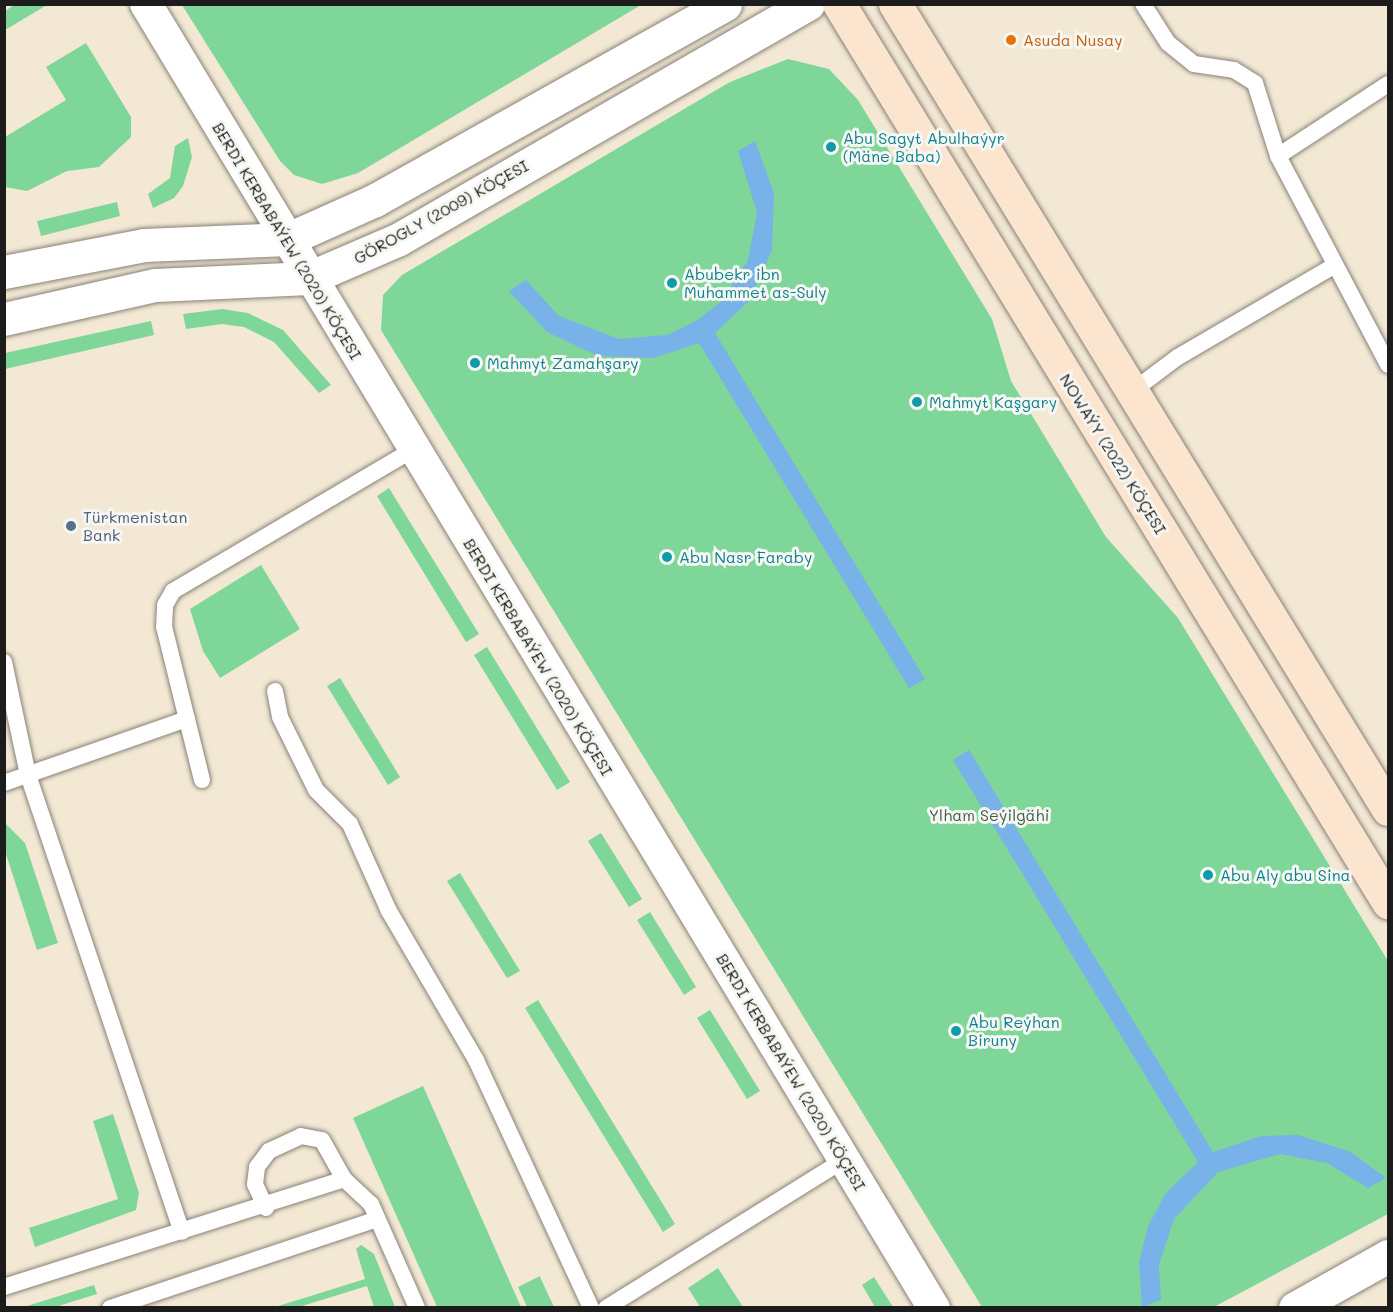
<!DOCTYPE html>
<meta charset="utf-8">
<style>
body{margin:0}
#map{position:relative;width:1393px;height:1312px;overflow:hidden;background:#f3e8d4;font-family:Mali,sans-serif}
div>[style]{position:absolute}
.green>*{inset:0;background:#7fd699}
.water>*{inset:0;background:#78b2e9}
.roads{filter:drop-shadow(0 0 2px #888278) drop-shadow(0 0 2px #888278)}
.service>*{height:16px;margin:-8px;padding:0 8px;transform-origin:8px;border-radius:8px;background:#fff}
.minor>*{height:32px;margin:-16px;padding:0 16px;transform-origin:16px;border-radius:16px;background:#fff}
.tertiary>*{height:33px;margin:-16.5px;padding:0 16.5px;transform-origin:16.5px;border-radius:16.5px;background:#fff}
.secondary>*{height:33px;margin:-16.5px;padding:0 16.5px;transform-origin:16.5px;border-radius:16.5px;background:#fce5cf}
.dots>*{width:16px;height:16px;translate:-50% -50%;box-sizing:border-box;border:3px solid #f6f6f2;border-radius:50%}
span{translate:-50% -50%;white-space:nowrap;text-align:center;line-height:1.15;-webkit-text-stroke:6px #f6f6f2;paint-order:stroke}
.food-label{font-size:16px;color:#c56008}
.left{translate:0 -50%;text-align:left}
.culture-label{font-size:16px;color:#0d838f}
.street-label{font-size:16px;color:#1c1c1c}
.service-label{font-size:16px;color:#4e5e75}
.park-label{font-size:16px;color:#3f5d48}
.frame{position:absolute;inset:0;border:6px solid #1c1c1c;pointer-events:none}
</style>
<div id="map">
<div class="green">
<i style="clip-path:polygon(14px 5px,14px 4px,47px 5px,5px 30px,5px 11px)"></i>
<i style="clip-path:polygon(182px 5px,641px 5px,358px 173px,322px 184px,294px 175px,280px 161px)"></i>
<i style="clip-path:polygon(86px 43px,131px 117px,131px 137px,99px 167px,67px 171px,27px 191px,5px 187px,5px 137px,66px 100px,46px 67px)"></i>
<i style="clip-path:polygon(788px 59px,829px 69px,858px 100px,992px 319px,1011px 381px,1106px 537px,1178px 618px,1388px 961px,1388px 1214px,1214px 1307px,982px 1307px,381px 330px,383px 295px,402px 275px,730px 82px)"></i>
<i style="clip-path:polygon(188px 138px,192px 157px,183px 186px,174px 198px,153px 208px,148px 194px,170px 178px,175px 146px)"></i>
<i style="clip-path:polygon(117px 202px,120px 216px,41px 236px,37px 221px)"></i>
<i style="clip-path:polygon(222px 309px,248px 313px,283px 330px,331px 385px,319px 393px,274px 342px,244px 327px,222px 324px,186px 329px,183px 314px)"></i>
<i style="clip-path:polygon(151px 321px,154px 335px,5px 369px,5px 353px)"></i>
<i style="clip-path:polygon(389px 488px,479px 634px,466px 642px,377px 496px)"></i>
<i style="clip-path:polygon(261px 565px,300px 629px,220px 678px,203px 651px,190px 609px)"></i>
<i style="clip-path:polygon(487px 647px,570px 782px,557px 790px,474px 655px)"></i>
<i style="clip-path:polygon(340px 678px,400px 777px,388px 785px,327px 686px)"></i>
<i style="clip-path:polygon(5px 823px,25px 843px,58px 943px,37px 950px,5px 851px)"></i>
<i style="clip-path:polygon(601px 833px,642px 899px,629px 907px,588px 841px)"></i>
<i style="clip-path:polygon(460px 873px,520px 971px,507px 978px,447px 881px)"></i>
<i style="clip-path:polygon(650px 912px,696px 987px,684px 995px,637px 920px)"></i>
<i style="clip-path:polygon(538px 1000px,675px 1224px,663px 1232px,525px 1008px)"></i>
<i style="clip-path:polygon(710px 1010px,760px 1091px,747px 1099px,697px 1018px)"></i>
<i style="clip-path:polygon(423px 1086px,521px 1307px,437px 1307px,353px 1118px)"></i>
<i style="clip-path:polygon(113px 1114px,139px 1193px,136px 1210px,35px 1247px,29px 1228px,118px 1199px,93px 1121px)"></i>
<i style="clip-path:polygon(361px 1245px,374px 1254px,395px 1307px,374px 1307px,367px 1286px,299px 1307px,275px 1307px,365px 1279px,356px 1249px)"></i>
<i style="clip-path:polygon(718px 1268px,743px 1307px,700px 1307px,688px 1288px)"></i>
<i style="clip-path:polygon(540px 1276px,540px 1277px,554px 1307px,527px 1307px,518px 1287px)"></i>
<i style="clip-path:polygon(874px 1277px,893px 1307px,875px 1307px,862px 1285px)"></i>
<i style="clip-path:polygon(94px 1285px,97px 1294px,55px 1307px,24px 1307px)"></i>
</div>
<div class="water">
<i style="clip-path:polygon(755px 141px,774px 193px,772px 250px,749px 301px,715px 333px,925px 679px,909px 688px,699px 343px,654px 358px,598px 356px,547px 332px,509px 291px,526px 280px,559px 316px,619px 339px,667px 335px,696px 321px,722px 301px,748px 260px,757px 213px,738px 151px)"></i>
<i style="clip-path:polygon(969px 750px,1213px 1152px,1261px 1136px,1298px 1135px,1351px 1152px,1386px 1178px,1368px 1188px,1327px 1163px,1280px 1154px,1218px 1172px,1174px 1219px,1159px 1265px,1161px 1300px,1142px 1307px,1139px 1263px,1148px 1226px,1166px 1193px,1198px 1162px,953px 760px)"></i>
</div>
<div class="roads">
<div class="service">
<i style="left:1143px;top:4px;width:46px;rotate:57.3deg"></i>
<i style="left:1168px;top:43px;width:33px;rotate:39deg"></i>
<i style="left:1194px;top:64px;width:40px;rotate:8.5deg"></i>
<i style="left:1234px;top:70px;width:25px;rotate:32deg"></i>
<i style="left:1255px;top:83px;width:77px;rotate:72.5deg"></i>
<i style="left:1278px;top:156px;width:236px;rotate:62.2deg"></i>
<i style="left:1278px;top:156px;width:131px;rotate:-33.2deg"></i>
<i style="left:1130px;top:393px;width:60px;rotate:-36.9deg"></i>
<i style="left:1178px;top:357px;width:181px;rotate:-30.3deg"></i>
<i style="left:4px;top:662px;width:116px;rotate:78deg"></i>
<i style="left:28px;top:775px;width:482px;rotate:71.4deg"></i>
<i style="left:275px;top:691px;width:26px;rotate:79deg"></i>
<i style="left:280px;top:717px;width:81px;rotate:63.7deg"></i>
<i style="left:316px;top:790px;width:48px;rotate:45deg"></i>
<i style="left:350px;top:824px;width:95px;rotate:65.9deg"></i>
<i style="left:389px;top:911px;width:173px;rotate:59.7deg"></i>
<i style="left:476px;top:1060px;width:273px;rotate:65.1deg"></i>
<i style="left:202px;top:780px;width:158px;rotate:-103.9deg"></i>
<i style="left:164px;top:627px;width:22px;rotate:-87deg"></i>
<i style="left:165px;top:605px;width:16px;rotate:-60deg"></i>
<i style="left:173px;top:591px;width:277px;rotate:-30.5deg"></i>
<i style="left:4px;top:783px;width:194px;rotate:-19.3deg"></i>
<i style="left:266px;top:1208px;width:26px;rotate:-115deg"></i>
<i style="left:255px;top:1184px;width:17px;rotate:-83deg"></i>
<i style="left:257px;top:1167px;width:20px;rotate:-53deg"></i>
<i style="left:269px;top:1151px;width:35px;rotate:-25deg"></i>
<i style="left:301px;top:1136px;width:21px;rotate:11deg"></i>
<i style="left:322px;top:1140px;width:45px;rotate:60.6deg"></i>
<i style="left:344px;top:1179px;width:37px;rotate:43deg"></i>
<i style="left:371px;top:1204px;width:114px;rotate:66.1deg"></i>
<i style="left:4px;top:1287px;width:357px;rotate:-17.6deg"></i>
<i style="left:110px;top:1308px;width:282px;rotate:-18.4deg"></i>
<i style="left:606px;top:1308px;width:280px;rotate:-31.9deg"></i>
</div>
<div class="minor">
<i style="left:146px;top:4px;width:1524px;rotate:58.86deg"></i>
</div>
<div class="tertiary">
<i style="left:4px;top:272px;width:143px;rotate:-10.9deg"></i>
<i style="left:144px;top:245px;width:144px;rotate:-2.4deg"></i>
<i style="left:288px;top:239px;width:95px;rotate:-24.1deg"></i>
<i style="left:375px;top:200px;width:401px;rotate:-29.2deg"></i>
<i style="left:4px;top:319px;width:155px;rotate:-12.7deg"></i>
<i style="left:155px;top:285px;width:154px;rotate:-2.6deg"></i>
<i style="left:309px;top:278px;width:98px;rotate:-23.4deg"></i>
<i style="left:399px;top:239px;width:472px;rotate:-29.9deg"></i>
<i style="left:1295px;top:1308px;width:107px;rotate:-29.2deg"></i>
</div>
<div class="secondary">
<i style="left:839px;top:4px;width:1053px;rotate:58.56deg"></i>
<i style="left:895px;top:4px;width:944px;rotate:58.52deg"></i>
</div>
</div>
<div class="dots">
<i style="left:1011px;top:40px;background:#e8710a"></i>
<i style="left:831px;top:147px;background:#0f9aa8"></i>
<i style="left:672px;top:283px;background:#0f9aa8"></i>
<i style="left:475px;top:363px;background:#0f9aa8"></i>
<i style="left:917px;top:402px;background:#0f9aa8"></i>
<i style="left:71px;top:526px;background:#5c6f8a"></i>
<i style="left:667px;top:557px;background:#0f9aa8"></i>
<i style="left:1208px;top:875px;background:#0f9aa8"></i>
<i style="left:956px;top:1031px;background:#0f9aa8"></i>
</div>
<div class="food-label">
<span class="left" style="left:1023px;top:40px">Asuda Nusay</span>
</div>
<div class="culture-label">
<span class="left" style="left:843px;top:147px">Abu Sagyt Abulhaýyr<br>(Mäne Baba)</span>
<span class="left" style="left:684px;top:283px">Abubekr ibn<br>Muhammet as-Suly</span>
<span class="left" style="left:487px;top:363px">Mahmyt Zamahşary</span>
<span class="left" style="left:929px;top:402px">Mahmyt Kaşgary</span>
<span class="left" style="left:679px;top:557px">Abu Nasr Faraby</span>
<span class="left" style="left:1220px;top:875px">Abu Aly abu Sina</span>
<span class="left" style="left:968px;top:1031px">Abu Reýhan<br>Biruny</span>
</div>
<div class="street-label">
<span style="left:441px;top:212px;rotate:-29deg">GÖROGLY (2009) KÖÇESI</span>
<span style="left:287px;top:241px;rotate:59deg">BERDI KERBABAÝEW (2020) KÖÇESI</span>
<span style="left:1113px;top:454px;rotate:58deg">NOWAÝY (2022) KÖÇESI</span>
<span style="left:538px;top:657px;rotate:59deg">BERDI KERBABAÝEW (2020) KÖÇESI</span>
<span style="left:791px;top:1072px;rotate:59deg">BERDI KERBABAÝEW (2020) KÖÇESI</span>
</div>
<div class="service-label">
<span class="left" style="left:83px;top:526px">Türkmenistan<br>Bank</span>
</div>
<div class="park-label">
<span style="left:989px;top:815px">Ylham Seýilgähi</span>
</div>
<div class="frame"></div>
</div>
